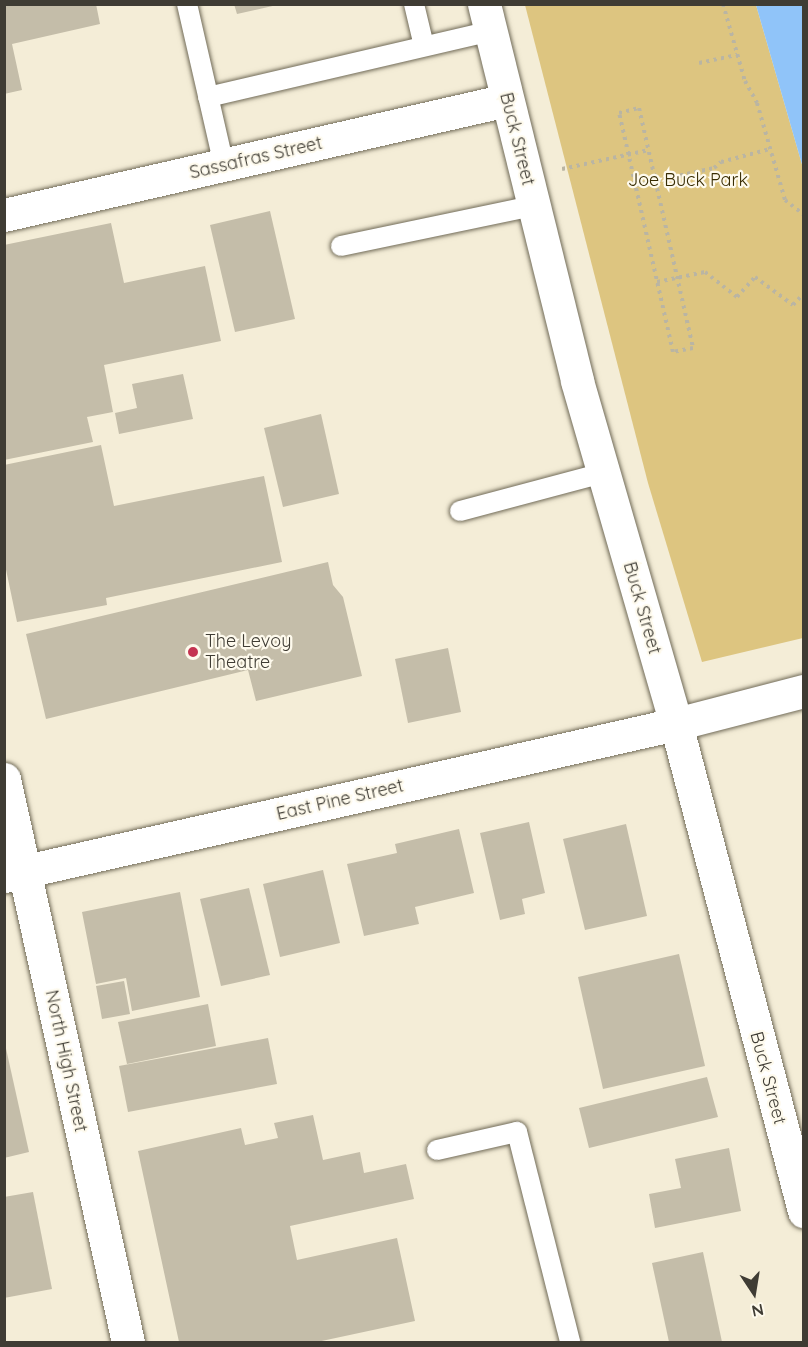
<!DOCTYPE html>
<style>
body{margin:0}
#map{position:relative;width:808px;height:1347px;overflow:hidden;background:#f4edd7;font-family:Quicksand,sans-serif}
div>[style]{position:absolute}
.green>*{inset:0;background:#ddc580}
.water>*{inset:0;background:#90c4f9}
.building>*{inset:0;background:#c4bda9}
.path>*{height:4px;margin-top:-2px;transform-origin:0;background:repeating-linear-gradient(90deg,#bab5a3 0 3px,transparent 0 7.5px)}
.roads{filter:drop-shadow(0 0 2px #716b58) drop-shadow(0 0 2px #716b58)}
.service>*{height:20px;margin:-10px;padding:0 10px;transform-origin:10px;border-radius:10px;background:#fff}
.minor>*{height:33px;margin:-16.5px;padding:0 16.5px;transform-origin:16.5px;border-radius:16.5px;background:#fff}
.tertiary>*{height:33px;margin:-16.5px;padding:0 16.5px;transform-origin:16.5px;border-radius:16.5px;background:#fff}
.dots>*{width:16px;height:16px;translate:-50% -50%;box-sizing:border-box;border:3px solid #fefaed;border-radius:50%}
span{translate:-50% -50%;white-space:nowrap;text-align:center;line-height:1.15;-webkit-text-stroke:4.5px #fefaed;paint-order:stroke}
.street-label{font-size:18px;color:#3f3c34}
.park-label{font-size:18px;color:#392d03}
.poi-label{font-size:18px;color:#3f3c34}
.left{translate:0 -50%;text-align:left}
.frame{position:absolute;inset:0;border:6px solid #3f3c34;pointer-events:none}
.north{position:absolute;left:724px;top:1263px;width:60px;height:60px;-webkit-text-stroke:4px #fefaed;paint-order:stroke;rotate:168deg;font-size:16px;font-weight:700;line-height:24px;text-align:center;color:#3f3c34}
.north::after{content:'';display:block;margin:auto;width:21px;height:27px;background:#3f3c34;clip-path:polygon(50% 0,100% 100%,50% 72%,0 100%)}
</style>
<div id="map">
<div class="green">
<i style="clip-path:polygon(525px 5px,756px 5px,803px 168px,803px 638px,702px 662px,648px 483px)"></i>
</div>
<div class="water">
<i style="clip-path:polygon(756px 5px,803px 5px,803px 168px)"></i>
</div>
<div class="building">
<i style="clip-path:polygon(4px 4px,96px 4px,100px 24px,12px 44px,22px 90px,4px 94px)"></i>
<i style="clip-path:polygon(234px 4px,277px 4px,277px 5px,237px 14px)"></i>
<i style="clip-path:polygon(270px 211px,295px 319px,235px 332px,210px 225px)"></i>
<i style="clip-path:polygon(111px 223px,124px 283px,205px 266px,221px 341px,104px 365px,113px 412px,87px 417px,93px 442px,4px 460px,4px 245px)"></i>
<i style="clip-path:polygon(183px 374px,193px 419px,119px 434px,115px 413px,137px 408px,132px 384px)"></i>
<i style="clip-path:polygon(321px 414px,339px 494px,283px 507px,264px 428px)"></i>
<i style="clip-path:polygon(101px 445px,114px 506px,264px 476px,282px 562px,106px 598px,107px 605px,17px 622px,4px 560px,4px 465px)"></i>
<i style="clip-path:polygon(328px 562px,333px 585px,343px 597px,362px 676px,256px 701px,248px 670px,46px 719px,26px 634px)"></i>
<i style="clip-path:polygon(448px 648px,461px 712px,408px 723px,395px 659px)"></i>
<i style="clip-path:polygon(529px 822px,545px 893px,522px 899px,525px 914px,500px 920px,480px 833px)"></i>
<i style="clip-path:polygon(626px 824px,647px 916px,585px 930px,563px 839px)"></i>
<i style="clip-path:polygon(459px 829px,474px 893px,415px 907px,419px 924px,364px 936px,347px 864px,397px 853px,395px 844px)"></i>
<i style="clip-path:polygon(323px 870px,340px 943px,280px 957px,263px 884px)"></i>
<i style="clip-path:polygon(249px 888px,270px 975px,221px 986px,200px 899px)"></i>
<i style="clip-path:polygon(180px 892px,200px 997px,132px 1011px,126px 978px,96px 984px,82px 912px)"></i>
<i style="clip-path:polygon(679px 954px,705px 1066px,603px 1089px,578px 977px)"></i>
<i style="clip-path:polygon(124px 981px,130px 1014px,102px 1019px,96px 986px)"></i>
<i style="clip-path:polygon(208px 1004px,216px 1046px,127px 1064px,118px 1022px)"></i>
<i style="clip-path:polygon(268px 1038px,277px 1084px,128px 1112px,119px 1066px)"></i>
<i style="clip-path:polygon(5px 1044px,29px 1152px,4px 1158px,4px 1045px)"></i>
<i style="clip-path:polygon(707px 1077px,718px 1117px,589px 1148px,579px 1108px)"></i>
<i style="clip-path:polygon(313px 1115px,323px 1160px,360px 1152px,364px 1173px,406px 1164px,414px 1199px,290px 1226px,297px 1260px,397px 1238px,415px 1321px,317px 1342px,179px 1342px,138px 1151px,241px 1128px,245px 1145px,278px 1138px,274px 1123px)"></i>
<i style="clip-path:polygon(729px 1148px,741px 1211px,655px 1228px,649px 1194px,681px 1188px,675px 1159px)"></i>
<i style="clip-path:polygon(33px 1192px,52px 1289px,4px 1298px,4px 1197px)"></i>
<i style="clip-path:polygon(703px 1252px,722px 1342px,669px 1342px,652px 1263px)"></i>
</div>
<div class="path">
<i style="left:723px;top:4px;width:80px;rotate:74.1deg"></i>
<i style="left:745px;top:81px;width:25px;rotate:61deg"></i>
<i style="left:757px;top:103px;width:101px;rotate:73.9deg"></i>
<i style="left:785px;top:200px;width:24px;rotate:38deg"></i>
<i style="left:699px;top:63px;width:39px;rotate:-12deg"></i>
<i style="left:639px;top:108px;width:246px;rotate:77.3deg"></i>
<i style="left:693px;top:348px;width:20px;rotate:169deg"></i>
<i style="left:673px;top:352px;width:245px;rotate:-102.7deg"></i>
<i style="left:619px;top:113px;width:21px;rotate:-14deg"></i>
<i style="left:562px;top:169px;width:89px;rotate:-12.3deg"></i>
<i style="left:636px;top:185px;width:80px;rotate:-12.3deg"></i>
<i style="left:714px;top:168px;width:9px;rotate:-41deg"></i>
<i style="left:721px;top:162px;width:51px;rotate:-14.9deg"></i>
<i style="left:657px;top:282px;width:49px;rotate:-11.8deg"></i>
<i style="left:705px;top:272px;width:41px;rotate:38deg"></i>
<i style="left:737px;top:297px;width:27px;rotate:-48deg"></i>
<i style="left:755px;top:277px;width:47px;rotate:36.4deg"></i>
<i style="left:793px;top:305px;width:16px;rotate:-47deg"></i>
</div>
<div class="roads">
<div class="service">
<i style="left:187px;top:4px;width:165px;rotate:77.1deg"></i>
<i style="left:414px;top:4px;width:43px;rotate:76.6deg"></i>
<i style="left:208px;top:97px;width:291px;rotate:-13.1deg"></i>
<i style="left:341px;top:246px;width:196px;rotate:-11.8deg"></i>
<i style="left:460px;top:511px;width:148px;rotate:-14.9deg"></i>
<i style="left:437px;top:1150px;width:82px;rotate:-12.7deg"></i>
<i style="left:517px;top:1132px;width:217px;rotate:75.8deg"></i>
</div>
<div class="minor">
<i style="left:484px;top:4px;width:388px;rotate:76.1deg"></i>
<i style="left:577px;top:381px;width:357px;rotate:73.9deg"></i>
<i style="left:676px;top:724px;width:504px;rotate:75.27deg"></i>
<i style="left:4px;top:215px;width:516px;rotate:-12.88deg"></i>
<i style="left:4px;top:876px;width:689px;rotate:-12.75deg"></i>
<i style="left:676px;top:724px;width:132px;rotate:-14.5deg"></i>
</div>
<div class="tertiary">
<i style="left:4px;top:779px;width:576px;rotate:77.58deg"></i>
</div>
</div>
<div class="dots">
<i style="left:193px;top:652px;background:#c43351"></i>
</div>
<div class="street-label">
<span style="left:517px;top:139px;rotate:76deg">Buck Street</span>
<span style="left:256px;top:158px;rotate:-13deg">Sassafras Street</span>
<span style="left:642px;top:608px;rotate:74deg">Buck Street</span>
<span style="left:340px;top:800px;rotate:-13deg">East Pine Street</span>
<span style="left:66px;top:1061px;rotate:78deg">North High Street</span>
<span style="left:768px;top:1078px;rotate:75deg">Buck Street</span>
</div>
<div class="park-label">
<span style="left:688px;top:180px">Joe Buck Park</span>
</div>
<div class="poi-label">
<span class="left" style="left:205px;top:652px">The Levoy<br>Theatre</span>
</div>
<div class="frame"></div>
<div class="north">N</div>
</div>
